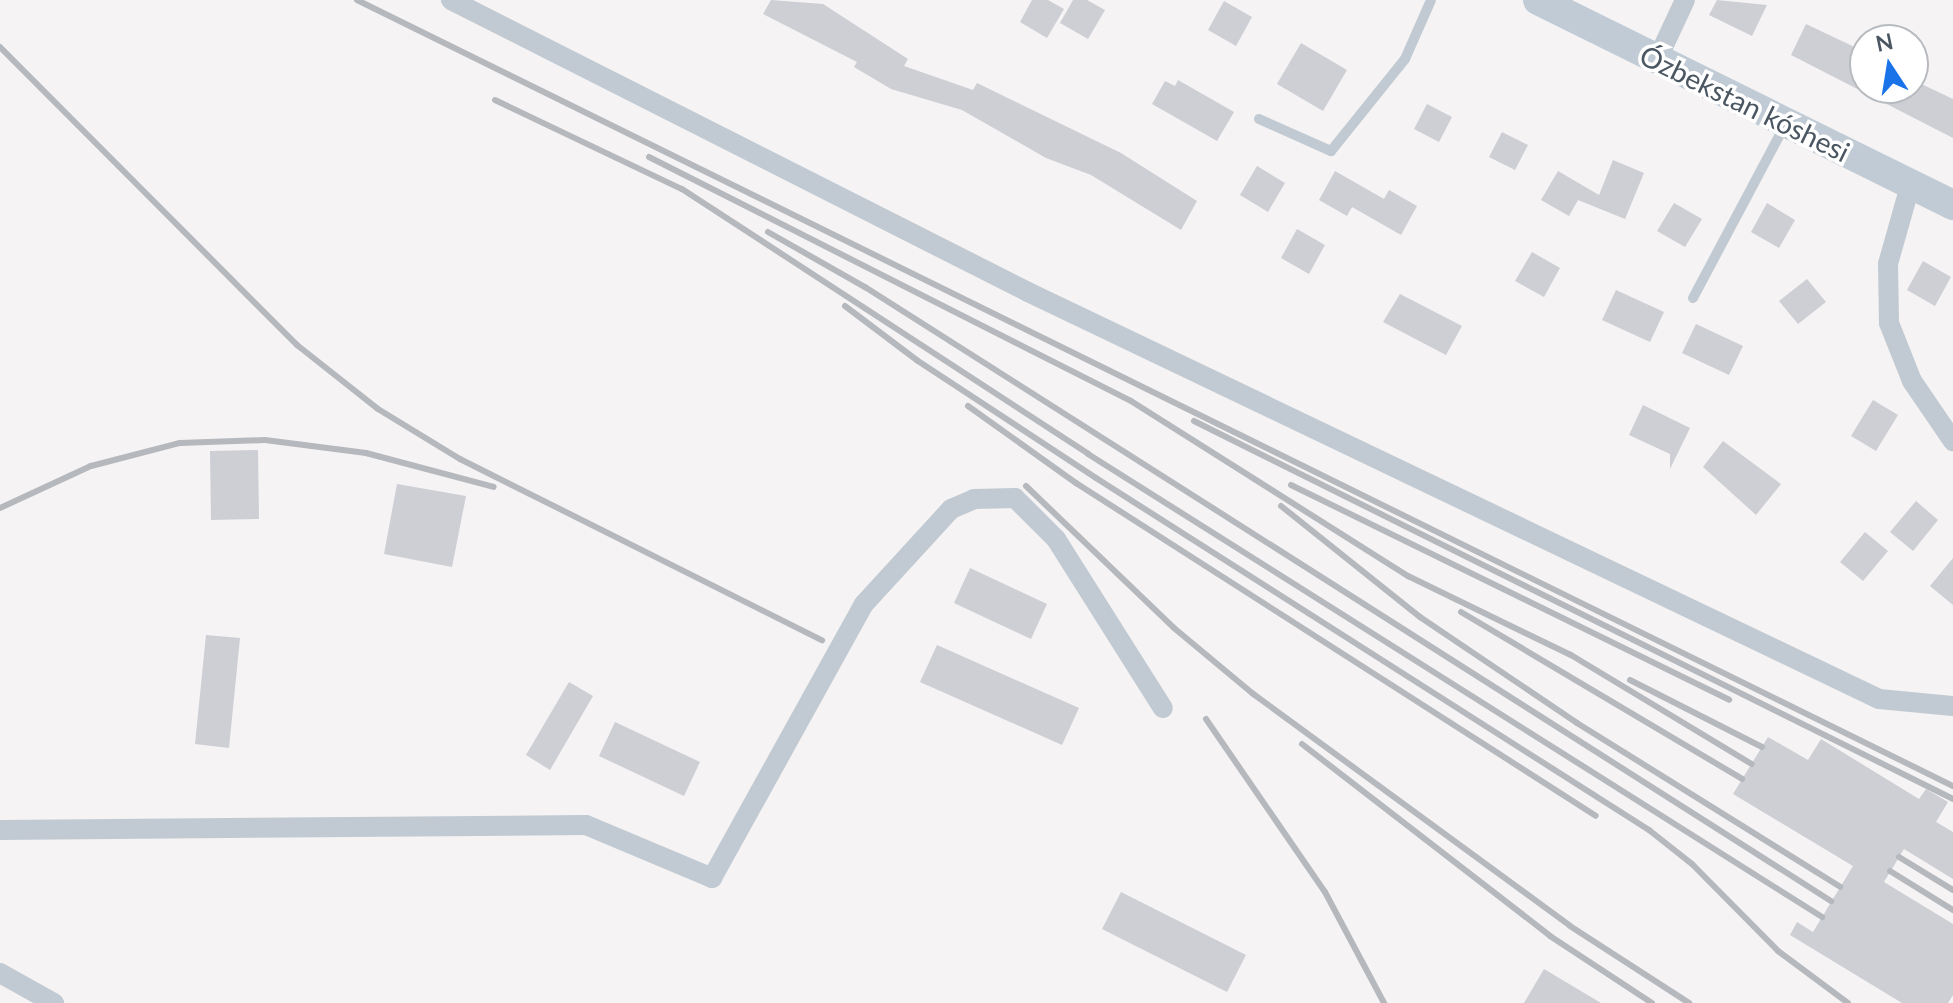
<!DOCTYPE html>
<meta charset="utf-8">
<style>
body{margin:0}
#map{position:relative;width:1953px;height:1003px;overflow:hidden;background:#f5f3f3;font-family:Lato,sans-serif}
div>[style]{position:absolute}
.building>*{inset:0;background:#cdcfd5}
.lane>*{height:10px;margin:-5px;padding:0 5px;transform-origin:5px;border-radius:5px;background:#c1cad2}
.street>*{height:20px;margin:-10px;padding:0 10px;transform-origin:10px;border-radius:10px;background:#c1cad2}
.secondary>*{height:30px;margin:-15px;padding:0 15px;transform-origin:15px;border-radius:15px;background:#c1cbd6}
.rail>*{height:6px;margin:-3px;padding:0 3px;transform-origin:3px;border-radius:3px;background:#b5b8bd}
span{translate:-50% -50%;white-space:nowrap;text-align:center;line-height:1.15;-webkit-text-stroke:7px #fff;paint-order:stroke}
.street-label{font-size:28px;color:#4a5661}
.north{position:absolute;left:1849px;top:24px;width:80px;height:80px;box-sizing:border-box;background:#fff;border:2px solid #b7bbc0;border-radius:50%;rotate:348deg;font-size:22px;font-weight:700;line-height:32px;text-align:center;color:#4a5661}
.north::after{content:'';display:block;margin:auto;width:28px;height:36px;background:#1a73e8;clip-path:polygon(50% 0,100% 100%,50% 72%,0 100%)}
</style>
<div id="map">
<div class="building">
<i style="clip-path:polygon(771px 0,823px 4px,908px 59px,904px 66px,973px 90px,977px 83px,1121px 153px,1197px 201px,1181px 230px,1091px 175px,1046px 158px,962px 110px,891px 89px,854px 67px,857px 62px,763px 14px)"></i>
<i style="clip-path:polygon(1032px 0,1048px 0,1064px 9px,1047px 38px,1020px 22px)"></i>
<i style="clip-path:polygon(1073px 0,1087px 0,1105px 10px,1088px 39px,1060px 23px)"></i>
<i style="clip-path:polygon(1717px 0,1767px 5px,1752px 36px,1709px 15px)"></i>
<i style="clip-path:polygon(1224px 1px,1252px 17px,1236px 46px,1208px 30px)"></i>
<i style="clip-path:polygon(1806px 24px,1865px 52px,1865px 88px,1913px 88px,1915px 81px,1953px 99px,1953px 138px,1791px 55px)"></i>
<i style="clip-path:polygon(1301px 43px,1347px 70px,1323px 111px,1277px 84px)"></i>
<i style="clip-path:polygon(1178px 80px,1234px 112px,1217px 141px,1152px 104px,1165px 81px,1175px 86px)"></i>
<i style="clip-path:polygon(1427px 104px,1452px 117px,1439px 142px,1414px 129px)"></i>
<i style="clip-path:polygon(1502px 132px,1528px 145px,1515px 170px,1489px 157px)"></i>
<i style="clip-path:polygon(1613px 160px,1644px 173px,1625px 219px,1578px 200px,1569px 216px,1541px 200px,1558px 171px,1599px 195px)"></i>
<i style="clip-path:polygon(1257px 166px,1285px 183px,1268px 212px,1240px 195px)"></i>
<i style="clip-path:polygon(1335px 171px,1384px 199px,1389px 190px,1417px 206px,1401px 235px,1352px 207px,1347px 216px,1319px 200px)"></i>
<i style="clip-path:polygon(1674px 203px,1702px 219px,1685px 247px,1657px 231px)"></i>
<i style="clip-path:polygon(1767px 203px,1795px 220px,1779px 248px,1751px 232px)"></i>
<i style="clip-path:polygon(1297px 229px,1325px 245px,1309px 274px,1281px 258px)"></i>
<i style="clip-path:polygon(1532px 252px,1560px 268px,1544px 297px,1515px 281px)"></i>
<i style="clip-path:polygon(1923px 261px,1951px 277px,1935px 306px,1907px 290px)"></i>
<i style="clip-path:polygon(1807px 279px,1826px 302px,1798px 324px,1779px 301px)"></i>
<i style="clip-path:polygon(1616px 290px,1664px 312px,1650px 342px,1602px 320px)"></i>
<i style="clip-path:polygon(1400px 294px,1462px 326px,1446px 355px,1383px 322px)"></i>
<i style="clip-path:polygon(1696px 324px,1743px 346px,1729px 375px,1682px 353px)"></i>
<i style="clip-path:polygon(1873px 400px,1898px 415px,1876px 451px,1851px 436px)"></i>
<i style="clip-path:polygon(1643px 405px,1690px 428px,1670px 469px,1670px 454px,1629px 435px)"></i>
<i style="clip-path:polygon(1723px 441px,1781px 484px,1756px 515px,1703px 467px)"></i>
<i style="clip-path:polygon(258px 450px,259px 519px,211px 520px,210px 451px)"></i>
<i style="clip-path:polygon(397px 484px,466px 496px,452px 567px,384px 554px)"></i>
<i style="clip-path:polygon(1916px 501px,1938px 520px,1913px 551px,1890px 532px)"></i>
<i style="clip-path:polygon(1865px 532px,1888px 551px,1863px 581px,1840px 562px)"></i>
<i style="clip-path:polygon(1953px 558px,1953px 605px,1930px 586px)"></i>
<i style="clip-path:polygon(970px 568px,1047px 604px,1031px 639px,954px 603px)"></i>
<i style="clip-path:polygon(206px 635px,240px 638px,229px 748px,195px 744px)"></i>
<i style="clip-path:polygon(937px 645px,1079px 708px,1062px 745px,920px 682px)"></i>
<i style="clip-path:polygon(569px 682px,593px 696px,550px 770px,526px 755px)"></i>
<i style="clip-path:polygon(615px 722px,700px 762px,684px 796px,599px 756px)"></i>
<i style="clip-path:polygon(1768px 737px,1808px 760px,1821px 739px,1919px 799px,1926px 789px,1948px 802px,1936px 822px,1953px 832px,1953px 879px,1904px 849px,1884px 882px,1953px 924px,1953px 995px,1948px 1003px,1902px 1003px,1790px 935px,1797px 922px,1813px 932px,1853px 866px,1733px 794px)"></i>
<i style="clip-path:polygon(1121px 892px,1246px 955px,1227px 992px,1102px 929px)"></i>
<i style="clip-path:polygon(1544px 969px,1601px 1003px,1524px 1003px)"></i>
</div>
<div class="lane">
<i style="left:1259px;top:119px;width:79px;rotate:24deg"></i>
<i style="left:1331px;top:151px;width:118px;rotate:-51.2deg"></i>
<i style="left:1405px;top:59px;width:64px;rotate:-66.2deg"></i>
<i style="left:1693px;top:298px;width:196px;rotate:-62deg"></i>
</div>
<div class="street">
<i style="left:451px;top:0;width:647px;rotate:26.84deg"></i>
<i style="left:1028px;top:292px;width:943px;rotate:25.56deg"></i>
<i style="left:1879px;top:699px;width:74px;rotate:5.4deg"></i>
<i style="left:1657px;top:60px;width:66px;rotate:-65deg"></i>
<i style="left:1910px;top:186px;width:81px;rotate:105.8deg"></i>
<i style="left:1888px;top:264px;width:59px;rotate:89deg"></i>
<i style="left:1889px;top:323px;width:62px;rotate:68.4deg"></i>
<i style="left:1912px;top:381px;width:73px;rotate:55.7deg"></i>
<i style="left:0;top:830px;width:586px;rotate:-0.49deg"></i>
<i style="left:586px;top:825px;width:137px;rotate:22.8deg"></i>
<i style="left:712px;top:878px;width:313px;rotate:-61deg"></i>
<i style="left:864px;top:604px;width:129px;rotate:-47.5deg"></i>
<i style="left:951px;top:509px;width:25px;rotate:-23deg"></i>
<i style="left:974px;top:499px;width:41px;rotate:-1.4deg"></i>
<i style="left:1015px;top:498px;width:58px;rotate:45deg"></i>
<i style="left:1056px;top:539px;width:200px;rotate:57.7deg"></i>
<i style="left:0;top:973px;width:62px;rotate:29.1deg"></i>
</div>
<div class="secondary">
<i style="left:1538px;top:0;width:463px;rotate:26.3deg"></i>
</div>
<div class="rail">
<i style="left:357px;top:0;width:1779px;rotate:26.22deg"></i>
<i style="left:0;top:47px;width:421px;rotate:45.1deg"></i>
<i style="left:297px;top:345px;width:103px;rotate:38.3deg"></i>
<i style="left:378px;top:409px;width:96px;rotate:31.4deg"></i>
<i style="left:460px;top:459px;width:405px;rotate:26.6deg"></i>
<i style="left:495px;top:100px;width:207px;rotate:25.5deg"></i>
<i style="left:682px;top:189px;width:485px;rotate:33.1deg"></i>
<i style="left:1088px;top:454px;width:868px;rotate:32.24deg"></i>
<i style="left:649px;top:157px;width:540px;rotate:26.85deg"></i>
<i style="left:1131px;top:401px;width:328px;rotate:32.3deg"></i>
<i style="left:1408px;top:576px;width:181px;rotate:25.9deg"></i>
<i style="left:1571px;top:655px;width:211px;rotate:31.1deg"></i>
<i style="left:768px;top:232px;width:112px;rotate:29.6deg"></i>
<i style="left:865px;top:287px;width:1145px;rotate:32.44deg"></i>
<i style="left:845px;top:306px;width:91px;rotate:37deg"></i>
<i style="left:918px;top:361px;width:213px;rotate:33.3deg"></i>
<i style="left:1096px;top:478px;width:656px;rotate:32.48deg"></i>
<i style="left:1649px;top:830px;width:55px;rotate:38.3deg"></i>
<i style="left:1692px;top:864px;width:122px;rotate:45.3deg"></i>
<i style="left:1778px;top:951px;width:87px;rotate:36.6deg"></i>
<i style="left:968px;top:406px;width:133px;rotate:35.5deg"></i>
<i style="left:1076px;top:483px;width:617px;rotate:32.63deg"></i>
<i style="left:1194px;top:421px;width:848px;rotate:26.47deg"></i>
<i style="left:1291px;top:485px;width:488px;rotate:26.1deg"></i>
<i style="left:1026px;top:486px;width:205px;rotate:43.8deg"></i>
<i style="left:1174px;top:628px;width:102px;rotate:39.8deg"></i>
<i style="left:1252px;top:693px;width:394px;rotate:36.2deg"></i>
<i style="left:1570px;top:926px;width:142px;rotate:32.9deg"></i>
<i style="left:1281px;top:506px;width:178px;rotate:38.6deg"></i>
<i style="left:1420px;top:617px;width:189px;rotate:34deg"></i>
<i style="left:1577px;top:723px;width:310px;rotate:31.9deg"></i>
<i style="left:0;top:508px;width:100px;rotate:-24.8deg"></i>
<i style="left:91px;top:466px;width:92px;rotate:-14.5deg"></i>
<i style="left:180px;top:443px;width:85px;rotate:-2deg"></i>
<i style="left:265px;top:440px;width:102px;rotate:7.3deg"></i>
<i style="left:366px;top:453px;width:132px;rotate:14.9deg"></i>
<i style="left:1461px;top:612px;width:327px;rotate:30.7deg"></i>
<i style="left:1630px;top:680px;width:148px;rotate:26.9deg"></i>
<i style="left:1206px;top:719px;width:210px;rotate:55.5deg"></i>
<i style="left:1325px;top:892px;width:126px;rotate:62deg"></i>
<i style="left:1302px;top:744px;width:314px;rotate:37.7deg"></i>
<i style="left:1550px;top:936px;width:122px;rotate:33.3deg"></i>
<i style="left:1899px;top:857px;width:63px;rotate:31.4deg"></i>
<i style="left:1890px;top:871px;width:74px;rotate:31.8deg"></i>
</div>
<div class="street-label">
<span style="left:1745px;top:103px;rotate:26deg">Ózbekstan kóshesi</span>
</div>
<div class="north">N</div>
</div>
